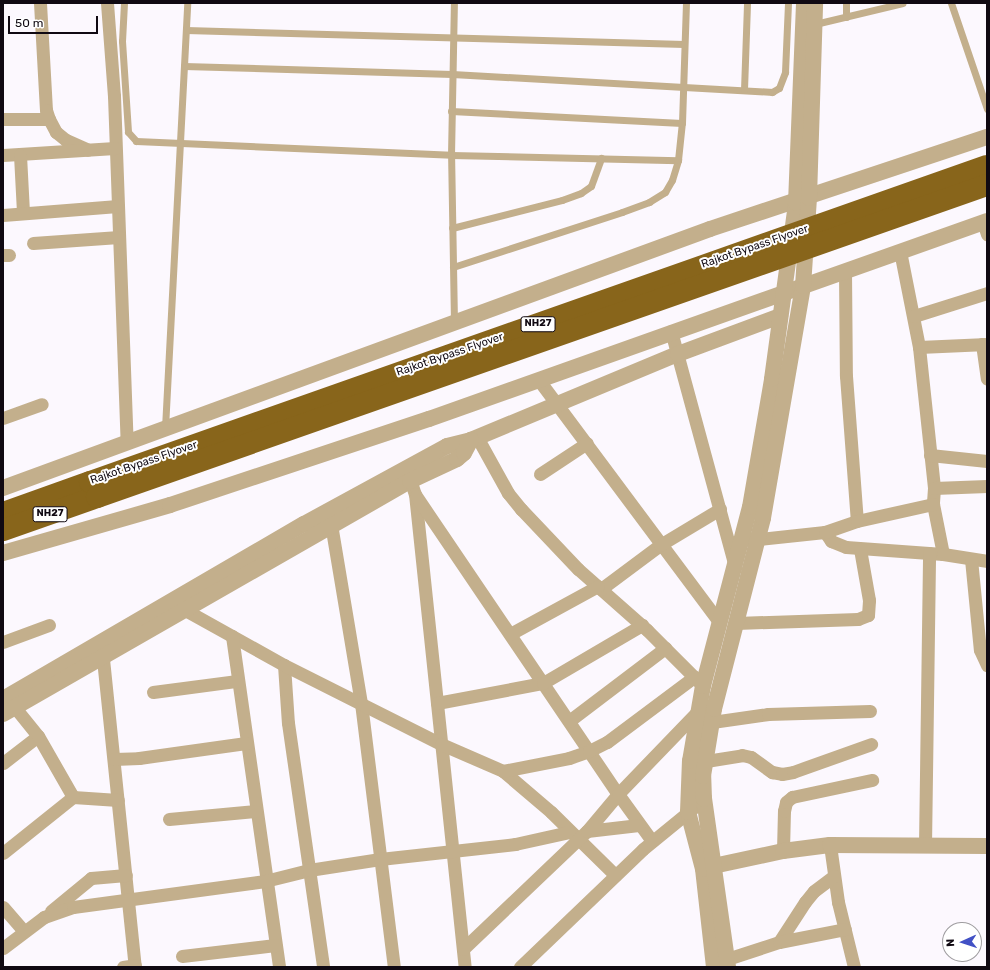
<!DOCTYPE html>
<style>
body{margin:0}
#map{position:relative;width:990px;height:970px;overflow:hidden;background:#fcf8fe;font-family:Rubik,sans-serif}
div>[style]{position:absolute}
.service>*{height:7px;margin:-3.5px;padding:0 3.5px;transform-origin:3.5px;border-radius:3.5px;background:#c3af8c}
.minor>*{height:13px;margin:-6.5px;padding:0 6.5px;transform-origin:6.5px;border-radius:6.5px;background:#c3af8c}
.tertiary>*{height:16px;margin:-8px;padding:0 8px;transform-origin:8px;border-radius:8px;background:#c3af8c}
.trunk>*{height:22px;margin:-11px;padding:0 11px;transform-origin:11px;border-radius:11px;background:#88651b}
.trunk-bridge>*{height:22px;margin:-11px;padding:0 11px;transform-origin:11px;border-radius:11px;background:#88651b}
span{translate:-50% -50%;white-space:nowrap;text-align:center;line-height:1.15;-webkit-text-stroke:4px #fff;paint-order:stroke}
.shield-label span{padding:1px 3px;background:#fff;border:1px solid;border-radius:3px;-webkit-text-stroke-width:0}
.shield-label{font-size:10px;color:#100912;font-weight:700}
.street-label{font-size:11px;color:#100912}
.frame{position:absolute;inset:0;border:4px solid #100912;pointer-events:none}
.north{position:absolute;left:942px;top:922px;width:40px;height:40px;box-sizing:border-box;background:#fff;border:1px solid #9f9da0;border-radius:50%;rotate:267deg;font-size:11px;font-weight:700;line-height:16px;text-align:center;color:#100912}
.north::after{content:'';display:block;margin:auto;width:14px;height:18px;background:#4251c5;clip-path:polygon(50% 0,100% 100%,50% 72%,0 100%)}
.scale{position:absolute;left:8px;top:16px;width:90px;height:18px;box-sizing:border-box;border:2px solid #100912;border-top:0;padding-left:5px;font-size:12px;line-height:14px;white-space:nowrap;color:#100912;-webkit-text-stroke:3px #fff;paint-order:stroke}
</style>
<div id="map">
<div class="service">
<i style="left:124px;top:3px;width:38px;rotate:93deg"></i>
<i style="left:122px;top:41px;width:91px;rotate:86.2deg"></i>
<i style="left:128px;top:132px;width:12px;rotate:48deg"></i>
<i style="left:136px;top:141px;width:315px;rotate:2.5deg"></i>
<i style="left:451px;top:155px;width:227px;rotate:1.3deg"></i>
<i style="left:951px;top:3px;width:112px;rotate:71.2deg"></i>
<i style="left:846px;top:17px;width:14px;rotate:-90deg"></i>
<i style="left:815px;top:24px;width:90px;rotate:-13.4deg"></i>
<i style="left:186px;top:30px;width:498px;rotate:1.6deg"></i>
<i style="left:184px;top:66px;width:268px;rotate:1.7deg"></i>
<i style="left:452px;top:74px;width:321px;rotate:3.2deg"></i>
<i style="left:772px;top:92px;width:8px;rotate:-30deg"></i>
<i style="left:779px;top:88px;width:17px;rotate:-69deg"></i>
<i style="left:785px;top:72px;width:69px;rotate:-87.5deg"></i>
<i style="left:744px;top:90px;width:87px;rotate:-88deg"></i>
<i style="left:451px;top:111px;width:231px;rotate:3deg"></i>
<i style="left:452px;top:228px;width:114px;rotate:-14.3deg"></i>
<i style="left:562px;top:200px;width:20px;rotate:-20deg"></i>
<i style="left:581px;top:193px;width:12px;rotate:-35deg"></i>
<i style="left:591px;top:186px;width:30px;rotate:-70deg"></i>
<i style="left:453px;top:267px;width:178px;rotate:-18deg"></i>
<i style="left:622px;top:212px;width:29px;rotate:-20deg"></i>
<i style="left:649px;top:202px;width:19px;rotate:-32deg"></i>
<i style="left:665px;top:192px;width:14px;rotate:-60deg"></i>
<i style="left:672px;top:180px;width:21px;rotate:-73deg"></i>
<i style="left:678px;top:160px;width:37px;rotate:-84deg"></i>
<i style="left:682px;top:123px;width:120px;rotate:-88.1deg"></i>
<i style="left:454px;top:322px;width:167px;rotate:-91deg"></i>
<i style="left:451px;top:155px;width:152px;rotate:-88.9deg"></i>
<i style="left:165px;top:428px;width:426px;rotate:-87deg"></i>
</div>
<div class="minor">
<i style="left:40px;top:3px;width:107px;rotate:86.8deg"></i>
<i style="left:46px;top:110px;width:9px;rotate:72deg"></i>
<i style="left:49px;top:119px;width:15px;rotate:62deg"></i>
<i style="left:56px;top:132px;width:13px;rotate:39deg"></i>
<i style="left:66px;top:140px;width:24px;rotate:24deg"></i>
<i style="left:107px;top:3px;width:93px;rotate:85.7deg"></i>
<i style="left:114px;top:96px;width:347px;rotate:87.9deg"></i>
<i style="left:3px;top:119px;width:46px"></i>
<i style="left:3px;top:155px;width:112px;rotate:-3.6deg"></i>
<i style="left:20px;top:155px;width:58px;rotate:87deg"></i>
<i style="left:3px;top:215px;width:115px;rotate:-4.5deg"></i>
<i style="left:983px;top:222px;width:13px;rotate:72deg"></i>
<i style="left:33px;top:243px;width:86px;rotate:-4deg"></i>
<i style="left:900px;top:251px;width:98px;rotate:78.8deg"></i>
<i style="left:919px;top:347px;width:142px;rotate:83.9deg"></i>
<i style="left:934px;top:488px;width:16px;rotate:94deg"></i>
<i style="left:933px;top:504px;width:51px;rotate:78.7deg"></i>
<i style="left:3px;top:255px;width:6px"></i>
<i style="left:845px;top:271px;width:105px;rotate:89.5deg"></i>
<i style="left:846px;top:376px;width:145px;rotate:85.7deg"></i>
<i style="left:914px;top:316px;width:77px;rotate:-17.5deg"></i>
<i style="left:671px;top:331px;width:245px;rotate:74.8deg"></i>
<i style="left:982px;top:344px;width:35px;rotate:82deg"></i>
<i style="left:919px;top:347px;width:68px;rotate:-2.5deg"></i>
<i style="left:538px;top:379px;width:304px;rotate:53.3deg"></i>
<i style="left:3px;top:418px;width:41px;rotate:-19.7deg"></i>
<i style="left:477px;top:437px;width:64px;rotate:61deg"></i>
<i style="left:508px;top:493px;width:21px;rotate:51deg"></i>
<i style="left:521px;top:509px;width:83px;rotate:46.5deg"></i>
<i style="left:578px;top:569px;width:92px;rotate:41.5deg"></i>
<i style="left:647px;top:630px;width:79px;rotate:45deg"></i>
<i style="left:930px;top:455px;width:57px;rotate:6deg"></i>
<i style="left:408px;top:473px;width:22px;rotate:72deg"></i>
<i style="left:415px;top:494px;width:476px;rotate:84deg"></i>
<i style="left:540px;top:474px;width:56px;rotate:-33.4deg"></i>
<i style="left:934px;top:488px;width:53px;rotate:-2.2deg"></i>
<i style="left:416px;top:496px;width:360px;rotate:55.9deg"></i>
<i style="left:618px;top:794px;width:58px;rotate:54.1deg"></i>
<i style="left:330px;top:518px;width:188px;rotate:80.5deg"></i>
<i style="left:361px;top:703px;width:266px;rotate:82.9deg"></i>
<i style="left:825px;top:532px;width:11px;rotate:56deg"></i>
<i style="left:831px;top:541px;width:16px;rotate:22deg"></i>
<i style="left:846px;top:547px;width:97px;rotate:4.1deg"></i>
<i style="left:943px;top:554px;width:45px;rotate:9deg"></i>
<i style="left:749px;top:540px;width:76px;rotate:-6deg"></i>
<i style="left:825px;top:532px;width:34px;rotate:-19deg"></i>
<i style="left:857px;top:521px;width:78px;rotate:-12.6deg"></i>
<i style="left:971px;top:559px;width:91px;rotate:84.4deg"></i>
<i style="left:980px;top:650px;width:17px;rotate:65deg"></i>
<i style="left:601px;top:589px;width:74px;rotate:-36.7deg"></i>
<i style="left:660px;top:545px;width:70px;rotate:-31deg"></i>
<i style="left:178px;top:606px;width:121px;rotate:29.1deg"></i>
<i style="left:284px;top:665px;width:58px;rotate:86.1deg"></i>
<i style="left:288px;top:723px;width:246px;rotate:81.8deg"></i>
<i style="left:736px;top:623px;width:122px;rotate:-1.9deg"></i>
<i style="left:858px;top:619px;width:11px;rotate:-22deg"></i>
<i style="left:868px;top:615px;width:15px;rotate:-86deg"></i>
<i style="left:869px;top:600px;width:52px;rotate:-100deg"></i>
<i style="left:510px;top:634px;width:100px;rotate:-28.6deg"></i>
<i style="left:232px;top:636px;width:334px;rotate:81.9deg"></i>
<i style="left:3px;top:642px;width:49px;rotate:-20.3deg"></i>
<i style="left:99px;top:650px;width:10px;rotate:66deg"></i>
<i style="left:103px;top:659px;width:310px;rotate:84.1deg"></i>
<i style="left:284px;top:665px;width:176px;rotate:26.7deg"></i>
<i style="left:441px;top:744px;width:68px;rotate:23.5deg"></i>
<i style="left:503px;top:771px;width:63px;rotate:40.5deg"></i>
<i style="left:551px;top:812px;width:90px;rotate:44.5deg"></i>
<i style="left:153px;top:692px;width:85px;rotate:-7.5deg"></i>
<i style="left:437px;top:703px;width:108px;rotate:-10.7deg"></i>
<i style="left:543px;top:683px;width:115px;rotate:-30.4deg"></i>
<i style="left:569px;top:721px;width:121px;rotate:-37.2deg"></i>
<i style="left:712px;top:722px;width:57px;rotate:-8.1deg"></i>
<i style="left:768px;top:714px;width:102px;rotate:-1.7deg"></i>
<i style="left:114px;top:759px;width:25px;rotate:-2deg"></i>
<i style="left:139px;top:758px;width:108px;rotate:-8deg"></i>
<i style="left:706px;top:761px;width:36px;rotate:-9deg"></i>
<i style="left:742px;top:755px;width:9px;rotate:13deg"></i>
<i style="left:751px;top:757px;width:26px;rotate:36deg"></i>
<i style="left:772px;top:772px;width:10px;rotate:11deg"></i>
<i style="left:782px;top:774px;width:11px;rotate:-10deg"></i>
<i style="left:793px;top:772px;width:83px;rotate:-19.7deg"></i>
<i style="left:3px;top:763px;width:44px;rotate:-37.6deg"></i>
<i style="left:503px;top:771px;width:67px;rotate:-11.1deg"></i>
<i style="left:569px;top:758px;width:21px;rotate:-19deg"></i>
<i style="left:589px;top:751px;width:20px;rotate:-27deg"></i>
<i style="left:607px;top:742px;width:109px;rotate:-36.8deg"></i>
<i style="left:73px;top:797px;width:45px;rotate:3.8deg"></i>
<i style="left:169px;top:819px;width:87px;rotate:-5.3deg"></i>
<i style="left:587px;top:831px;width:52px;rotate:-6.6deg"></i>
<i style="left:830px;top:845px;width:58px;rotate:82deg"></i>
<i style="left:838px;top:902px;width:67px;rotate:76.2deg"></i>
<i style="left:925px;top:846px;width:293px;rotate:-89.2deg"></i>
<i style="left:783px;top:851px;width:40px;rotate:-88.6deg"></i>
<i style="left:784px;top:811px;width:9px;rotate:-77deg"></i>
<i style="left:786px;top:802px;width:8px;rotate:-40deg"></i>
<i style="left:792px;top:797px;width:82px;rotate:-12deg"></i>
<i style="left:3px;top:853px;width:90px;rotate:-38.7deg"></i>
<i style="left:73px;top:797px;width:70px;rotate:-119.8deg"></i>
<i style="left:38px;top:736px;width:36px;rotate:-129deg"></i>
<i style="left:3px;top:907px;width:32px;rotate:49deg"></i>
<i style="left:51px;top:911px;width:52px;rotate:-39.5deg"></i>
<i style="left:91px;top:878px;width:35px;rotate:-5deg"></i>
<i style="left:779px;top:942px;width:48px;rotate:-57deg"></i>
<i style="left:805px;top:902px;width:14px;rotate:-51deg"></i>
<i style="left:814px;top:891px;width:25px;rotate:-37deg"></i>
<i style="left:3px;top:948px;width:51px;rotate:-37.1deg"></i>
<i style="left:44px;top:917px;width:31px;rotate:-19deg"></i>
<i style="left:73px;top:907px;width:194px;rotate:-7.7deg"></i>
<i style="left:265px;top:881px;width:45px;rotate:-14deg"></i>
<i style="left:309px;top:870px;width:72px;rotate:-8.8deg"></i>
<i style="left:380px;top:859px;width:136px;rotate:-6.3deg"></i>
<i style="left:515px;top:844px;width:55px;rotate:-12.5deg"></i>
<i style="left:463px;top:949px;width:171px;rotate:-43.6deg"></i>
<i style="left:587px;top:831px;width:48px;rotate:-50deg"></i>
<i style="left:618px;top:794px;width:115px;rotate:-46.1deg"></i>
<i style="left:182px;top:956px;width:94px;rotate:-6.7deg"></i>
<i style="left:727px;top:959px;width:55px;rotate:-18.1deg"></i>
<i style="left:779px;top:942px;width:67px;rotate:-11.1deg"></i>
<i style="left:123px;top:967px;width:12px;rotate:-9deg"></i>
<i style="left:520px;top:967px;width:170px;rotate:-43.8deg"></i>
<i style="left:643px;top:849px;width:79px;rotate:-39.3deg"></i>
</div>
<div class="tertiary">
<i style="left:3px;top:488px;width:753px;rotate:-20.12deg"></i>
<i style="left:710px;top:229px;width:292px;rotate:-18.4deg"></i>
<i style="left:3px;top:553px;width:174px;rotate:-16deg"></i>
<i style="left:170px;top:505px;width:273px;rotate:-18.4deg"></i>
<i style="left:429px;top:419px;width:592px;rotate:-19.54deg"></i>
<i style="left:3px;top:699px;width:348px;rotate:-30.2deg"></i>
<i style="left:304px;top:524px;width:163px;rotate:-28.6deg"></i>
<i style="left:447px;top:446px;width:25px;rotate:-14deg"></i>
<i style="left:471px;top:440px;width:224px;rotate:-22.6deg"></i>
<i style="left:678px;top:354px;width:109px;rotate:-20.4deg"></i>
<i style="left:3px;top:714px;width:469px;rotate:-29.8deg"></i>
<i style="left:410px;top:481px;width:52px;rotate:-25.1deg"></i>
<i style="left:457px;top:459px;width:9px;rotate:-41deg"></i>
<i style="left:464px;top:453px;width:15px;rotate:-62deg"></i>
<i style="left:704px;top:868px;width:81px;rotate:-12.1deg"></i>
<i style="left:783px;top:851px;width:47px;rotate:-7.3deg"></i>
<i style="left:830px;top:845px;width:157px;rotate:0.4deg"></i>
<i style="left:714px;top:967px;width:99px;rotate:-96.4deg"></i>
<i style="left:703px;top:869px;width:59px;rotate:-104.7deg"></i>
<i style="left:688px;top:812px;width:51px;rotate:-87.8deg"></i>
<i style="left:690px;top:761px;width:76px;rotate:-80.2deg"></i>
<i style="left:703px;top:686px;width:185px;rotate:-75.3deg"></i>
<i style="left:750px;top:507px;width:130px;rotate:-80.2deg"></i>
<i style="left:772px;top:379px;width:178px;rotate:-82.2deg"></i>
<i style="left:796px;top:203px;width:200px;rotate:-87.7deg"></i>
<i style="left:728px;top:967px;width:170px;rotate:-98.1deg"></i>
<i style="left:704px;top:799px;width:23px;rotate:-92deg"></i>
<i style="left:703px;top:776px;width:68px;rotate:-80.7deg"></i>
<i style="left:714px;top:709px;width:197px;rotate:-75.6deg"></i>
<i style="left:763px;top:518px;width:235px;rotate:-80.2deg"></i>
<i style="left:803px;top:286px;width:88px;rotate:-86.1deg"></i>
<i style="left:809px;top:198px;width:195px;rotate:-88.2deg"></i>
</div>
<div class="trunk">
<i style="left:3px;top:513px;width:92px;rotate:-19.6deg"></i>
<i style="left:3px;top:530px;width:100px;rotate:-19.3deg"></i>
</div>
<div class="trunk-bridge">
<i style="left:90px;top:482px;width:951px;rotate:-19.41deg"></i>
<i style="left:97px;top:497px;width:943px;rotate:-19.32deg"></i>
</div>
<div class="shield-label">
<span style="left:538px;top:324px">NH27</span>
<span style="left:50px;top:514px">NH27</span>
</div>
<div class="street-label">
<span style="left:755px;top:247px;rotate:-19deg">Rajkot Bypass Flyover</span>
<span style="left:450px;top:355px;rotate:-19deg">Rajkot Bypass Flyover</span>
<span style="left:144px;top:463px;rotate:-19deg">Rajkot Bypass Flyover</span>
</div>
<div class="frame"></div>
<div class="north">N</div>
<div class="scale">50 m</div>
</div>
